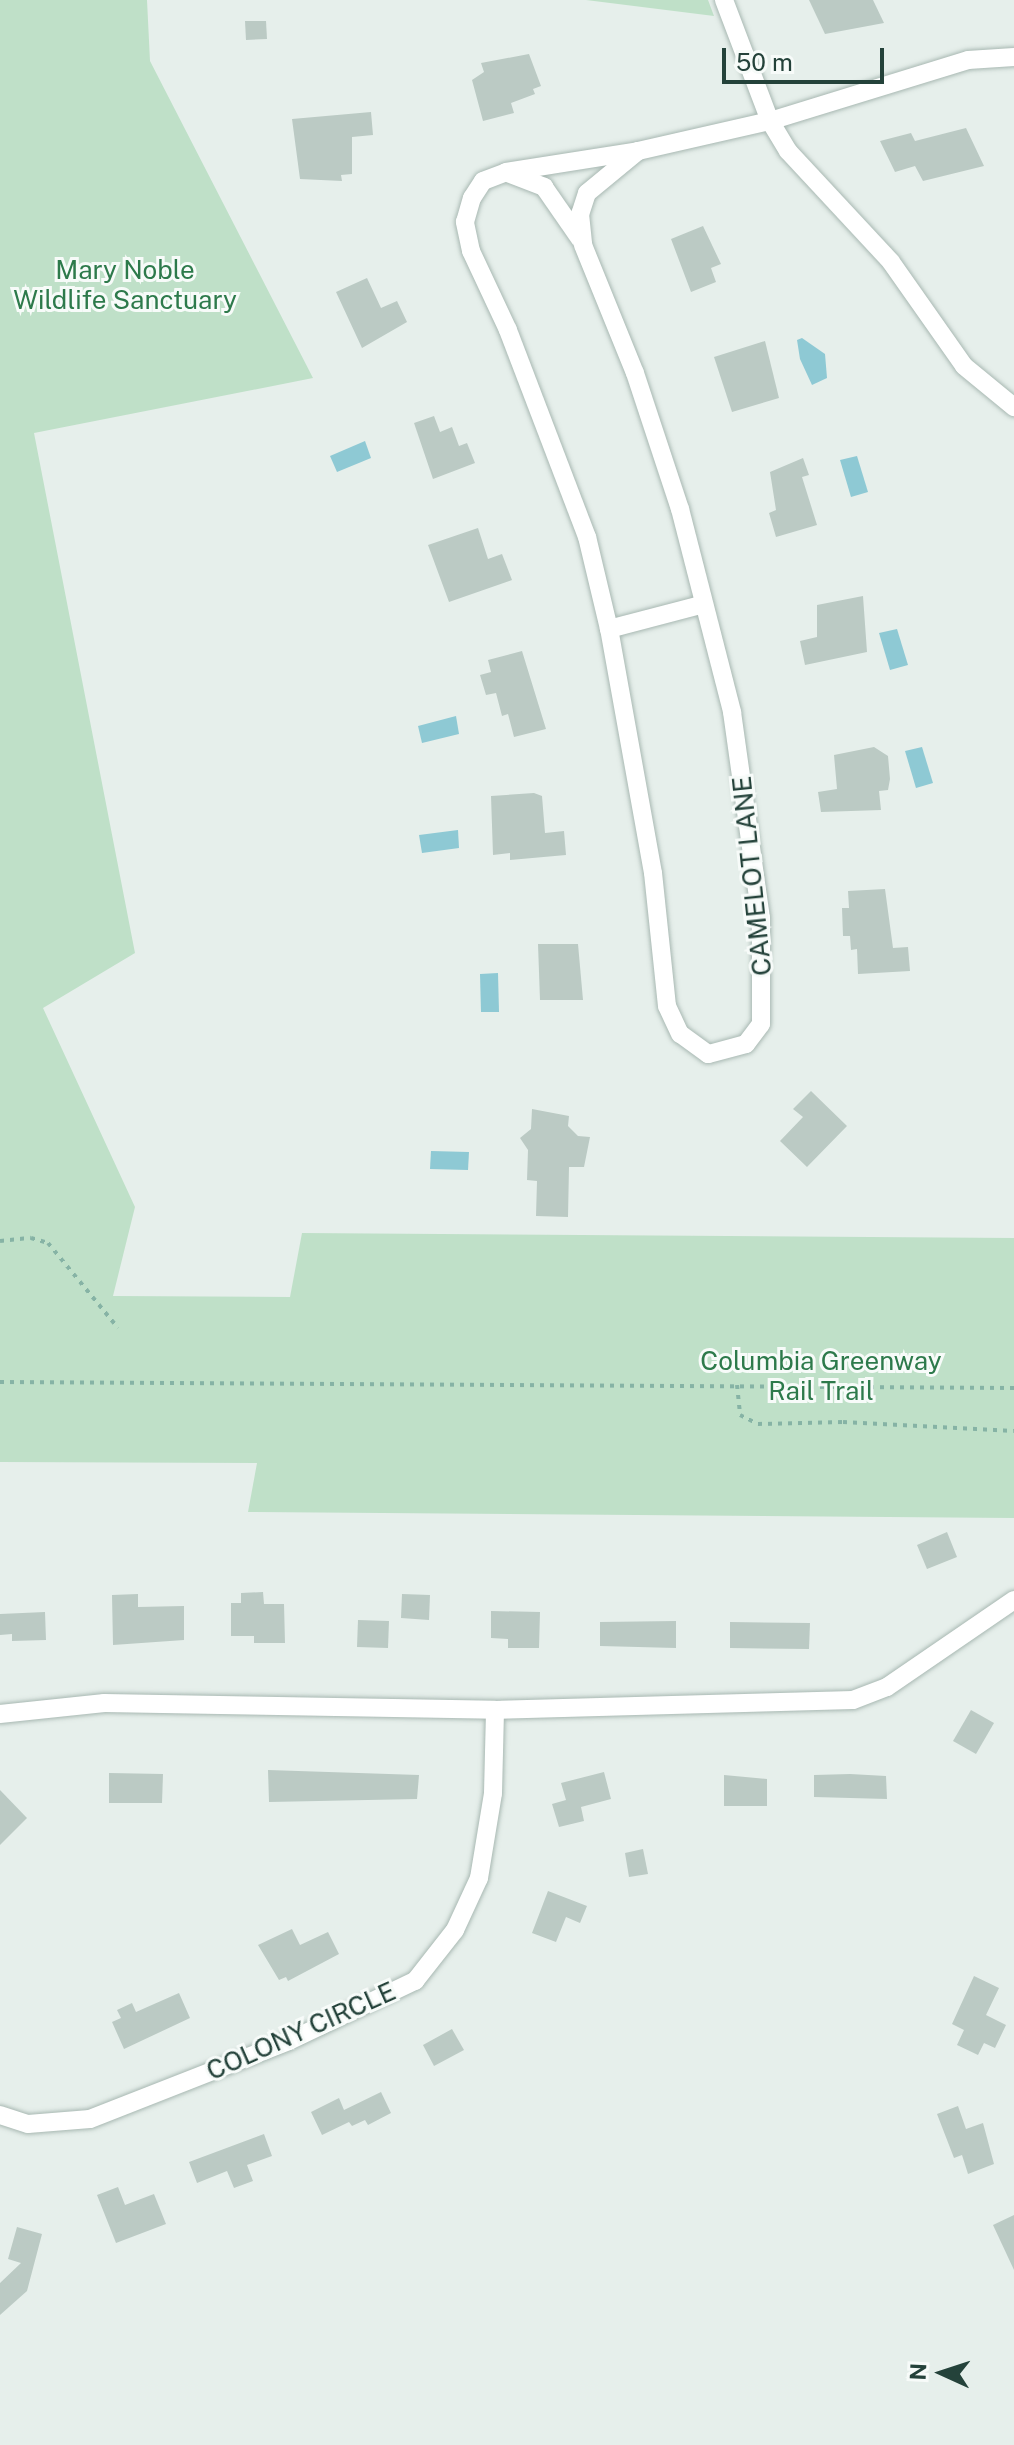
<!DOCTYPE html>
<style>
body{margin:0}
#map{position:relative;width:1014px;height:2445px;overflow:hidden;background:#e6efeb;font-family:"Public Sans",sans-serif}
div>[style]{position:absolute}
.green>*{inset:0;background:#bfe0c8}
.water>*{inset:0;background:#8ec9d4}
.building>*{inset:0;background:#bbcac4}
.path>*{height:4px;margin-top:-2px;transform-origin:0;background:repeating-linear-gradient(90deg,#86b3a5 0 4px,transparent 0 10px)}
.roads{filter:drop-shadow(0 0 2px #a8b8b2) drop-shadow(0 0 2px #a8b8b2)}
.street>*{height:18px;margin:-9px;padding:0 9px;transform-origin:9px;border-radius:9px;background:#fff}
span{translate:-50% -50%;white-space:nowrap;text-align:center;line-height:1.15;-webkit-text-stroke:6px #f7fbf9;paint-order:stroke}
.park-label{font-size:26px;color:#2d7a4b}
.street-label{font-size:26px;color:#24423a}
.north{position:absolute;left:902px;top:2333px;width:80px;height:80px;-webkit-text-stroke:6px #f7fbf9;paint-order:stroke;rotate:273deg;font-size:22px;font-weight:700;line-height:32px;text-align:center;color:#24423a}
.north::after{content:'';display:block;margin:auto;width:28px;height:36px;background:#24423a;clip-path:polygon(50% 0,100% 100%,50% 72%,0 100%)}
.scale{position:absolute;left:722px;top:48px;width:162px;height:36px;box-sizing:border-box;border:4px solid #24423a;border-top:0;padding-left:10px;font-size:24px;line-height:28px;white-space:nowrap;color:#24423a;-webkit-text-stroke:6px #f7fbf9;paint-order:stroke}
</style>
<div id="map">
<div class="green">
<i style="clip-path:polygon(0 0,147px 0,150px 61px,313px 378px,34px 433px,135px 953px,43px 1008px,135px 1207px,113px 1296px,290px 1297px,302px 1233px,1014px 1238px,1014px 1518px,248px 1512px,257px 1463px,0 1462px)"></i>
<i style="clip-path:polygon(586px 0,708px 0,714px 16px)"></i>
</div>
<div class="water">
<i style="clip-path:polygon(802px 338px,825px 354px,827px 378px,812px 385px,800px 359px,797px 340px)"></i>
<i style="clip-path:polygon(365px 441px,371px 458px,337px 472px,330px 456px)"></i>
<i style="clip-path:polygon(857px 456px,868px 492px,851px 497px,840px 460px)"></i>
<i style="clip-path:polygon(897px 629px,908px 665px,890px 670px,879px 633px)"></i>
<i style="clip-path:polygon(456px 716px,459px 734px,422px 743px,418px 726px)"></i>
<i style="clip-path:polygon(922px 747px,933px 783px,916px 788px,905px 751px)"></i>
<i style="clip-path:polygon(458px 830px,459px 848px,422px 853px,419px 835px)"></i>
<i style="clip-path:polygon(498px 973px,499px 1012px,481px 1012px,480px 974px)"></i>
<i style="clip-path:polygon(431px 1151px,469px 1152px,468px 1170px,430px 1169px)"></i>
</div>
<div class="building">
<i style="clip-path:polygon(809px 0,873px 0,884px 23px,825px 34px)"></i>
<i style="clip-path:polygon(245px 21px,266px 21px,267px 39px,246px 40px)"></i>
<i style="clip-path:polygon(529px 54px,541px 86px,533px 89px,535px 94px,511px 103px,514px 113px,483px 121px,472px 80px,484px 72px,481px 63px)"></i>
<i style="clip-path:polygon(371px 112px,373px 135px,352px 137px,352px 174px,341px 175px,342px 181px,300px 179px,292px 119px)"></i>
<i style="clip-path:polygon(966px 128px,984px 166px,923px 181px,915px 166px,895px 172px,880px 141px,911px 133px,915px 141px)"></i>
<i style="clip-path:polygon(703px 226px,721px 264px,711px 268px,716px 282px,691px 292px,671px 239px)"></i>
<i style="clip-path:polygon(367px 278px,381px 308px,397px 301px,407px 322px,362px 348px,336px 292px)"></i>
<i style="clip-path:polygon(765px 341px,779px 398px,732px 412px,714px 357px)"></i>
<i style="clip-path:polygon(434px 416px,440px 432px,452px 427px,459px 446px,467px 443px,475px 463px,433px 479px,414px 423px)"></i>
<i style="clip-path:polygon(803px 458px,809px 475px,802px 477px,817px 525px,776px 537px,769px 513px,776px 510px,770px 472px)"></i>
<i style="clip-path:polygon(478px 528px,488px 559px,502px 554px,512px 580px,449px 602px,428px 545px)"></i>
<i style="clip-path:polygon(863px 596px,867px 652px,805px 665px,800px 641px,817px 637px,817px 605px)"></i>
<i style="clip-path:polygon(522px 651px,546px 729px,514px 737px,508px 714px,502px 716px,496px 693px,486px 695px,480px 675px,491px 672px,488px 660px)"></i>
<i style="clip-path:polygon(874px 747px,888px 756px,890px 779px,888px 790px,879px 791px,881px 810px,821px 812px,818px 792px,837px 789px,834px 755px)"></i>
<i style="clip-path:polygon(534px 793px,542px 796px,545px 833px,564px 831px,566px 855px,510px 860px,510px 853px,493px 855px,491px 796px)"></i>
<i style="clip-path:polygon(885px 889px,893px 948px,908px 947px,910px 971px,858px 974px,857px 949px,851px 950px,850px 936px,843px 936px,842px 908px,849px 908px,848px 891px)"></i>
<i style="clip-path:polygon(538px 944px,578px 944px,583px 1000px,540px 1000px)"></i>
<i style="clip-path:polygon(811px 1091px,847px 1126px,807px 1167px,780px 1141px,803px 1117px,793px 1109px)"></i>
<i style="clip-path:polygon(532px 1109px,569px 1116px,568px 1126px,578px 1136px,590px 1137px,584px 1167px,569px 1167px,568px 1217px,536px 1216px,537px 1181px,527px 1180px,528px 1150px,520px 1138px,531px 1129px)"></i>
<i style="clip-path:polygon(947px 1532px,957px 1557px,927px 1569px,917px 1545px)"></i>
<i style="clip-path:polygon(263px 1592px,264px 1604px,284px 1604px,285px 1643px,254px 1643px,254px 1636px,231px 1636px,231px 1603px,241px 1603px,241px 1593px)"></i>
<i style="clip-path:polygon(138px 1594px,138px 1607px,184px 1606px,184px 1640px,113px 1645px,112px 1595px)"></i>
<i style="clip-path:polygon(402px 1594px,430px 1595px,429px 1620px,401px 1618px)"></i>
<i style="clip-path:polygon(491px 1611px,540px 1612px,539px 1648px,508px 1648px,508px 1639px,491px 1638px)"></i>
<i style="clip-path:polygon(45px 1612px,46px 1640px,12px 1641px,12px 1634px,0 1635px,0 1614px)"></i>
<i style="clip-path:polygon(358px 1620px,389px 1621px,388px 1648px,357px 1647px)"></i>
<i style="clip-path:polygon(676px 1621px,676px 1648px,600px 1646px,600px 1622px)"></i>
<i style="clip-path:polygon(730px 1622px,810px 1623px,809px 1649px,730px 1648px)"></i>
<i style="clip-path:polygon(971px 1710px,994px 1723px,976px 1754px,953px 1741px)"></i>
<i style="clip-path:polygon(268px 1770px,419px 1775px,417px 1799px,269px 1802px)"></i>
<i style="clip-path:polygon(604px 1772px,611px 1799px,581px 1807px,584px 1821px,559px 1827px,552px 1804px,566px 1800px,561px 1783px)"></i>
<i style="clip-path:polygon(109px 1773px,163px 1774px,162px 1803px,109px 1803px)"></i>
<i style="clip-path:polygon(850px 1774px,886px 1776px,887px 1799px,814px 1797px,814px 1775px)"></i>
<i style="clip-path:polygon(724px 1775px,767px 1779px,767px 1806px,724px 1806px)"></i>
<i style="clip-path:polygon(0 1790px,27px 1818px,0 1845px)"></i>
<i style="clip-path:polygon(643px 1849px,648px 1874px,629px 1877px,625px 1853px)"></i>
<i style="clip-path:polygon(548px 1891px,587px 1906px,580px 1923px,566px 1917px,556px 1942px,532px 1933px)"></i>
<i style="clip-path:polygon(292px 1929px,300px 1945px,328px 1932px,339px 1954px,288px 1981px,286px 1977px,279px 1980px,258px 1945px)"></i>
<i style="clip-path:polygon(974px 1976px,999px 1988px,986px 2015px,1006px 2025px,995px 2048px,984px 2043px,978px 2055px,957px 2045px,964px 2030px,952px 2024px)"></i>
<i style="clip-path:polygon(179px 1993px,190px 2018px,124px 2049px,112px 2022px,121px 2018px,117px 2010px,132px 2003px,136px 2012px)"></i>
<i style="clip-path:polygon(452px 2029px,464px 2050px,434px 2066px,423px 2045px)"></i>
<i style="clip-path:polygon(381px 2092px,391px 2113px,368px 2125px,365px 2120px,352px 2126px,349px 2122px,322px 2135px,311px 2112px,339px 2098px,344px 2110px)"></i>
<i style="clip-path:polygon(958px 2106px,966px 2129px,983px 2123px,994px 2164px,968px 2174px,962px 2155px,954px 2158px,937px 2114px)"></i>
<i style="clip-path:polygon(264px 2134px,272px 2156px,247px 2165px,253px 2181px,234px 2188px,227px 2171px,197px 2183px,189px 2162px)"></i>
<i style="clip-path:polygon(118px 2187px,125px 2205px,154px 2194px,166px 2224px,116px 2243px,97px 2195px)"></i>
<i style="clip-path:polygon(1014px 2215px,1014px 2270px,993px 2225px)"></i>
<i style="clip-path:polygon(17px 2227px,42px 2234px,27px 2291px,0 2315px,0 2283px,21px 2263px,8px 2259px)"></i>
</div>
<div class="path">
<i style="left:0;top:1241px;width:31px;rotate:-6deg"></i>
<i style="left:31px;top:1238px;width:18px;rotate:16deg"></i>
<i style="left:48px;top:1243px;width:110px;rotate:50.5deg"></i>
<i style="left:0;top:1382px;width:1014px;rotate:0.34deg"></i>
<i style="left:737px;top:1385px;width:30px;rotate:84deg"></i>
<i style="left:740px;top:1415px;width:20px;rotate:27deg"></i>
<i style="left:758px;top:1424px;width:85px;rotate:-1.3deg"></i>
<i style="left:843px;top:1422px;width:171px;rotate:3deg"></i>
</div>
<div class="roads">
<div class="street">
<i style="left:724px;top:0;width:129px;rotate:69.2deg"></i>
<i style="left:770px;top:121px;width:35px;rotate:59deg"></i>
<i style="left:788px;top:151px;width:151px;rotate:47.1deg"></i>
<i style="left:891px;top:262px;width:127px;rotate:54.9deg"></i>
<i style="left:964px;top:366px;width:65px;rotate:39.4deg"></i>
<i style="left:638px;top:151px;width:66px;rotate:140.5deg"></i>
<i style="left:587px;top:193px;width:22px;rotate:108deg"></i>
<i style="left:580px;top:214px;width:31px;rotate:84deg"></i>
<i style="left:583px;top:245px;width:138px;rotate:67.9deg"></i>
<i style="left:635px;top:373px;width:143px;rotate:71.7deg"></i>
<i style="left:680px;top:509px;width:210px;rotate:75.6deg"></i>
<i style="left:732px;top:712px;width:208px;rotate:82deg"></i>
<i style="left:761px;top:918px;width:106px;rotate:90deg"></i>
<i style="left:761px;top:1024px;width:25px;rotate:127deg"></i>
<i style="left:746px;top:1044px;width:39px;rotate:165deg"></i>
<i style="left:708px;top:1054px;width:34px;rotate:-144deg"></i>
<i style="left:680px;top:1034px;width:31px;rotate:-115deg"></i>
<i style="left:667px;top:1006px;width:134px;rotate:-96deg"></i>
<i style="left:653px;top:873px;width:248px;rotate:-100.2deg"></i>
<i style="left:609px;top:629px;width:95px;rotate:-103.4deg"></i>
<i style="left:587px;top:537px;width:222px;rotate:-110.9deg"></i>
<i style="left:508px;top:330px;width:87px;rotate:-115.1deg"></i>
<i style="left:471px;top:251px;width:30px;rotate:-102deg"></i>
<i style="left:465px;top:222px;width:25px;rotate:-74deg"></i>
<i style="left:472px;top:198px;width:20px;rotate:-57deg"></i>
<i style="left:483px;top:181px;width:25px;rotate:-21deg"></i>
<i style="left:506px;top:172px;width:134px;rotate:-9deg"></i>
<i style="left:638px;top:151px;width:135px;rotate:-12.8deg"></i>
<i style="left:770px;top:121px;width:207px;rotate:-17.1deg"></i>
<i style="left:968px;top:60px;width:46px;rotate:-3.7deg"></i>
<i style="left:508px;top:173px;width:39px;rotate:21deg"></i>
<i style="left:544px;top:187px;width:63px;rotate:55.3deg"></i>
<i style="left:609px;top:629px;width:98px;rotate:-14.7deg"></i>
<i style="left:0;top:1714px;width:105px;rotate:-6deg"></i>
<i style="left:104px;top:1703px;width:391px;rotate:1deg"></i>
<i style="left:495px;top:1710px;width:358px;rotate:-1.6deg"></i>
<i style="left:853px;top:1700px;width:36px;rotate:-21deg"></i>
<i style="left:887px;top:1687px;width:154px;rotate:-34.4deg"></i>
<i style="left:0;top:2115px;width:29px;rotate:18deg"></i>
<i style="left:28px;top:2124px;width:62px;rotate:-4.6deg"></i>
<i style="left:90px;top:2119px;width:214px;rotate:-21.4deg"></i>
<i style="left:289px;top:2041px;width:140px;rotate:-25.5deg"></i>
<i style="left:415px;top:1981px;width:65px;rotate:-51.9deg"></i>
<i style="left:455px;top:1930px;width:57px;rotate:-65.2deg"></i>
<i style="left:479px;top:1878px;width:86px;rotate:-80.6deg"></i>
<i style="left:493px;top:1793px;width:83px;rotate:-88.6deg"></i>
</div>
</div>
<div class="park-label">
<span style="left:125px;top:285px">Mary Noble<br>Wildlife Sanctuary</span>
<span style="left:821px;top:1376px">Columbia Greenway<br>Rail Trail</span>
</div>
<div class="street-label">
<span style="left:752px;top:876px;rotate:-96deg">CAMELOT LANE</span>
<span style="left:301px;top:2031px;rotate:-24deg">COLONY CIRCLE</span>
</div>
<div class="north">N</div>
<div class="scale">50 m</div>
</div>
